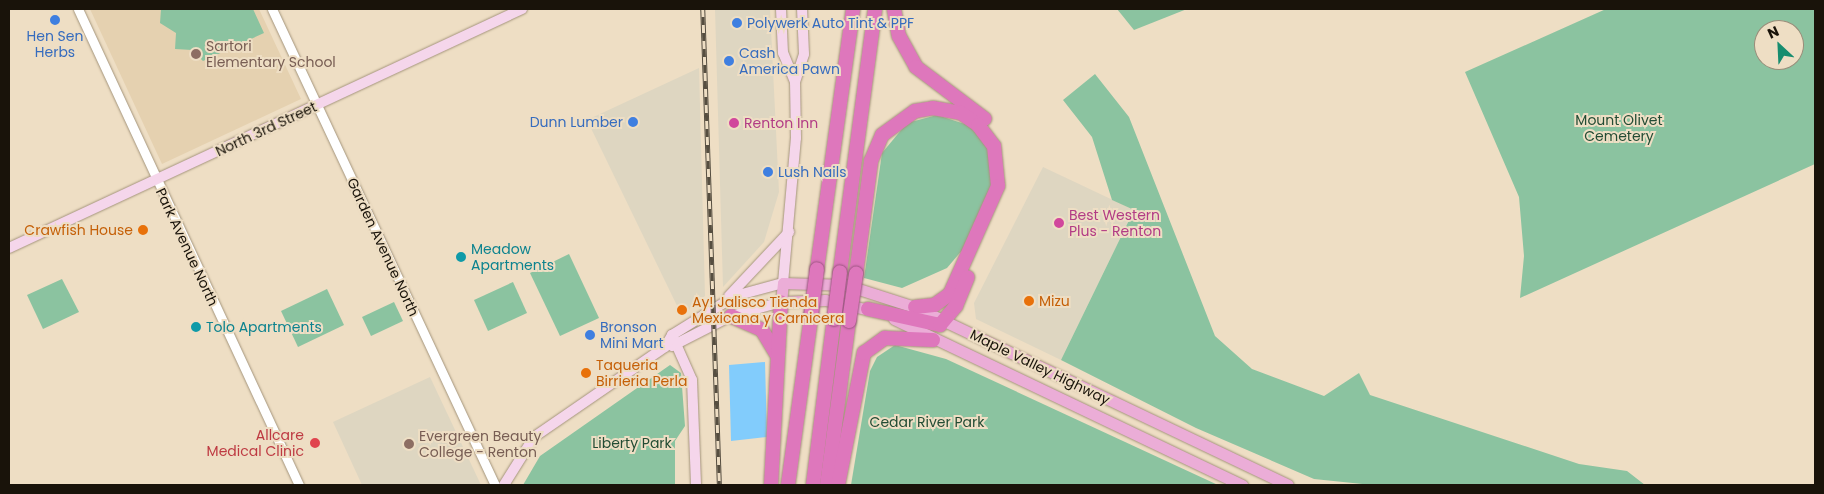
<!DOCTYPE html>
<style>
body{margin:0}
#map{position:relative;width:1824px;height:494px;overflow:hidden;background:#eedec4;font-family:Poppins,sans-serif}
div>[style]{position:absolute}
.commercial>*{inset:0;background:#ded6c1}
.built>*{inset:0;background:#e5d1b0}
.green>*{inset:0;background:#8bc3a0}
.water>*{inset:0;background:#82ccfc}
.roads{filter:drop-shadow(0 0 1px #a4957c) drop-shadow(0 0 1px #a4957c)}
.tertiary>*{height:9px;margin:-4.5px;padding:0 4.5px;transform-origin:4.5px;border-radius:4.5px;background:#fff}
.secondary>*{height:10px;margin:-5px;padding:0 5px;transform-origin:5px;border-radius:5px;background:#f5d6eb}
.primary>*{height:11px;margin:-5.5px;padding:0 5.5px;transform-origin:5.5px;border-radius:5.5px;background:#ebadd7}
.motorway>*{height:14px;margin:-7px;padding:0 7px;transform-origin:7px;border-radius:7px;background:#de77bc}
.rail>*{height:4.5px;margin-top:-2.25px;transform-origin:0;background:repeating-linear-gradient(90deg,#eedec4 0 8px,#564e40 0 16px);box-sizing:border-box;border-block:1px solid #564e40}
.bridges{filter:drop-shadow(0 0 1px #99547e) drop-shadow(0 0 1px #99547e)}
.motorway-bridge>*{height:14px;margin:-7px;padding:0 7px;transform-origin:7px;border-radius:7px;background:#de77bc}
.dots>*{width:14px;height:14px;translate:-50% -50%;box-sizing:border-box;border:2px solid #eedec4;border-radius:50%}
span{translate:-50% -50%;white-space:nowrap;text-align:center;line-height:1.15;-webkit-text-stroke:4px #eedec4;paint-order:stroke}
.shop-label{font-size:14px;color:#366cbe}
.left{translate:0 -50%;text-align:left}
.right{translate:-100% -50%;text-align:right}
.education-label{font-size:14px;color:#785e54}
.park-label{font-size:14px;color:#224c34}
.hotel-label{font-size:14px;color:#b23c85}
.street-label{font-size:14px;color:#19130a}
.food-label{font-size:14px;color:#c56008}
.culture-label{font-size:14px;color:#0d838f}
.health-label{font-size:14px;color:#be3a42}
.frame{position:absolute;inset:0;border:10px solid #19130a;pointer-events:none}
.north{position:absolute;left:1754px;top:20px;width:50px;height:50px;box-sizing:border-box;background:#eedec4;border:1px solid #998d7a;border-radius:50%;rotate:335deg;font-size:14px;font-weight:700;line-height:20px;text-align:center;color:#19130a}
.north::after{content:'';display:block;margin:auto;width:18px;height:22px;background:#178d6f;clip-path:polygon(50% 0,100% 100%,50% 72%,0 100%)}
</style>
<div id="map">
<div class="commercial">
<i style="clip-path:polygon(715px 9px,770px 9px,779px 192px,764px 242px,723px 287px)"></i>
<i style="clip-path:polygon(699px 68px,705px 296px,682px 316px,587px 120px)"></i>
<i style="clip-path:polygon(1043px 167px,1134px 210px,1061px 360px,976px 319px,974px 303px)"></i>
<i style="clip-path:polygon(430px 377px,481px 485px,362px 485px,333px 422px)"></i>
</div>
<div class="built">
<i style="clip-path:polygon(90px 9px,259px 9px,301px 99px,162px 164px)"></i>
</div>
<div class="green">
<i style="clip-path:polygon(161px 9px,253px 9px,264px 33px,203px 61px,192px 50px,175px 49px,176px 33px,160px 23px)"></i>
<i style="clip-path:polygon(1117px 9px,1187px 9px,1134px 30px)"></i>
<i style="clip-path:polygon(evenodd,1606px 9px,1815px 9px,1815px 164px,1520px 298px,1524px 256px,1519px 197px,1465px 72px,1606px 9px,1764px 30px,1794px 30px,1794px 60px,1764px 60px,1764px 30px)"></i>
<i style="clip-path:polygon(1095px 74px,1129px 117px,1215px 336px,1252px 369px,1324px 396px,1359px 373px,1370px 395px,1579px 464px,1627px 471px,1645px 485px,1372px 485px,1314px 479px,1196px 428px,1061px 360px,1134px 210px,1112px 200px,1092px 137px,1063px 100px)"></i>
<i style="clip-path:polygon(937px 115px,971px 126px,989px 150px,993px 182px,964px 248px,947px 268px,902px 288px,864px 278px,882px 153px,907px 123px)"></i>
<i style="clip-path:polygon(569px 254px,599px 318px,560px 336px,530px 273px)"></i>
<i style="clip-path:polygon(62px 279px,79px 312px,43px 329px,27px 295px)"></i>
<i style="clip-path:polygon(513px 282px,527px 313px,488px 331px,474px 300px)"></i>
<i style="clip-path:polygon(327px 289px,344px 325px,298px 347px,281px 311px)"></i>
<i style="clip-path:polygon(394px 302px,403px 321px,371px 336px,362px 317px)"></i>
<i style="clip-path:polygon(895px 345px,946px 359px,1218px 485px,851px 485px,870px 371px,877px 357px)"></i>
<i style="clip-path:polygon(670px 365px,681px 373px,685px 426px,675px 441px,675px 485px,523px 485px,540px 456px)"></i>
</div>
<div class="water">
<i style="clip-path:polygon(765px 362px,767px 437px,731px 441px,729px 365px)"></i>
</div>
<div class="roads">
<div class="tertiary">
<i style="left:78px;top:9px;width:525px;rotate:65.1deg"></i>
<i style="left:272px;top:9px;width:526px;rotate:64.9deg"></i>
</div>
<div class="secondary">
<i style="left:795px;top:82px;width:29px;rotate:-72deg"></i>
<i style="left:804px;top:54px;width:45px;rotate:-92.5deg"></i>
<i style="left:9px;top:248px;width:566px;rotate:-24.98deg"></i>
<i style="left:729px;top:296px;width:88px;rotate:-46.8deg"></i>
<i style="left:672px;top:335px;width:49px;rotate:66deg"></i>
<i style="left:692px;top:380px;width:105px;rotate:87.8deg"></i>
<i style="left:672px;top:346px;width:66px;rotate:-27deg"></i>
<i style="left:731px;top:316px;width:52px;rotate:-15.6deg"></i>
<i style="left:504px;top:485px;width:57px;rotate:-58deg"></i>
<i style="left:534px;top:437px;width:159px;rotate:-34.5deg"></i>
<i style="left:665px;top:347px;width:14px;rotate:-60deg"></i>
<i style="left:672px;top:335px;width:74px;rotate:-31.8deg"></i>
<i style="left:735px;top:296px;width:50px;rotate:-15.2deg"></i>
<i style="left:783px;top:283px;width:146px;rotate:-84.9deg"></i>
<i style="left:796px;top:138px;width:56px;rotate:-91deg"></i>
<i style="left:795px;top:82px;width:31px;rotate:-112deg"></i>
<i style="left:783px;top:53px;width:44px;rotate:-92.6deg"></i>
</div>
<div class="primary">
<i style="left:874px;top:311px;width:50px;rotate:-167.3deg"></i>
<i style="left:825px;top:300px;width:44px;rotate:177.4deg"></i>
<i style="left:781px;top:302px;width:19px;rotate:-84deg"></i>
<i style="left:783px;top:283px;width:63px;rotate:1.8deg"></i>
<i style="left:846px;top:285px;width:72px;rotate:17.7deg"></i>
<i style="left:915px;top:307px;width:413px;rotate:25.5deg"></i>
<i style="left:894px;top:319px;width:386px;rotate:25.5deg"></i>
</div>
<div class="motorway">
<i style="left:894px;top:9px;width:27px;rotate:80deg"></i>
<i style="left:899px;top:36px;width:35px;rotate:61deg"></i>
<i style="left:916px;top:67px;width:86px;rotate:37deg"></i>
<i style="left:817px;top:269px;width:262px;rotate:-82.1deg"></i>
<i style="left:840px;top:272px;width:265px;rotate:-82.4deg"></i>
<i style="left:856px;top:274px;width:114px;rotate:-82.4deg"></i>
<i style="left:871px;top:161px;width:28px;rotate:-67deg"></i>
<i style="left:882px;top:135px;width:41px;rotate:-36deg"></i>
<i style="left:915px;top:111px;width:18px;rotate:-9deg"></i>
<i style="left:933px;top:108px;width:28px;rotate:10deg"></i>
<i style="left:961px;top:113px;width:21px;rotate:35deg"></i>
<i style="left:978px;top:125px;width:26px;rotate:53deg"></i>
<i style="left:994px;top:146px;width:40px;rotate:84.3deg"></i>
<i style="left:998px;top:186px;width:118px;rotate:114deg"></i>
<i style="left:950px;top:294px;width:19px;rotate:145deg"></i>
<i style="left:934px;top:305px;width:19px;rotate:174deg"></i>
<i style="left:868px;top:309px;width:74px;rotate:12.5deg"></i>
<i style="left:940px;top:325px;width:25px;rotate:-50deg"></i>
<i style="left:956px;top:306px;width:31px;rotate:-68deg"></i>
<i style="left:731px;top:316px;width:34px;rotate:24deg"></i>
<i style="left:762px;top:330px;width:29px;rotate:59deg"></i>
<i style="left:771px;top:485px;width:183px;rotate:-86.9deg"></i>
<i style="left:788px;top:485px;width:171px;rotate:-82.2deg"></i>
<i style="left:813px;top:485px;width:167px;rotate:-82.8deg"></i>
<i style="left:827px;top:485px;width:165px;rotate:-82.4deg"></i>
<i style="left:838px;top:485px;width:135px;rotate:-78.9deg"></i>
<i style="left:864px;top:353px;width:26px;rotate:-36deg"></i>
<i style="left:885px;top:338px;width:48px;rotate:2.4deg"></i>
</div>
</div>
<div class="rail">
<i style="left:703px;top:9px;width:476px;rotate:88deg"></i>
</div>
<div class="bridges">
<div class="motorway-bridge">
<i style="left:811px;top:316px;width:47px;rotate:-82.7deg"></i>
<i style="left:834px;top:319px;width:47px;rotate:-82.7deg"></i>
<i style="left:849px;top:321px;width:48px;rotate:-81.5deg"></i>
</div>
</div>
<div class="dots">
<i style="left:55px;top:20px;background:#3f7fe0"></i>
<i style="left:737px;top:23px;background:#3f7fe0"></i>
<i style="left:196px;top:54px;background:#8d6e63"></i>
<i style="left:729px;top:61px;background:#3f7fe0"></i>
<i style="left:633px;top:122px;background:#3f7fe0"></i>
<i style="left:734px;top:123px;background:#d1479c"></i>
<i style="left:768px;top:172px;background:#3f7fe0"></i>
<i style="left:1059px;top:223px;background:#d1479c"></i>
<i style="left:143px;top:230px;background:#e8710a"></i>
<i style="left:461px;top:257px;background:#0f9aa8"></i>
<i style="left:1029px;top:301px;background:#e8710a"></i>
<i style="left:682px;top:310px;background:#e8710a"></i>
<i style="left:196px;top:327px;background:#0f9aa8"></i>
<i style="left:590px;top:335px;background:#3f7fe0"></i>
<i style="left:586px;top:373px;background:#e8710a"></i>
<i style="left:315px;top:443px;background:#e0444e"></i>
<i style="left:409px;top:444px;background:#8d6e63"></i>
</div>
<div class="shop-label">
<span class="left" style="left:747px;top:23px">Polywerk Auto Tint &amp; PPF</span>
<span style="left:55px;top:44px">Hen Sen<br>Herbs</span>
<span class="left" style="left:739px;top:61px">Cash<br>America Pawn</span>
<span class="right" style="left:623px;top:122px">Dunn Lumber</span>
<span class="left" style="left:778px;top:172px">Lush Nails</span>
<span class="left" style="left:600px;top:335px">Bronson<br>Mini Mart</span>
</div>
<div class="education-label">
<span class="left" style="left:206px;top:54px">Sartori<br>Elementary School</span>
<span class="left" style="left:419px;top:444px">Evergreen Beauty<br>College - Renton</span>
</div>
<div class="park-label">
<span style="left:1619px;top:128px">Mount Olivet<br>Cemetery</span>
<span style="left:927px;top:422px">Cedar River Park</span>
<span style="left:632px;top:443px">Liberty Park</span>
</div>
<div class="hotel-label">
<span class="left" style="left:744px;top:123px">Renton Inn</span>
<span class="left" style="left:1069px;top:223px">Best Western<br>Plus - Renton</span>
</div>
<div class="street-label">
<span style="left:266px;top:129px;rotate:-25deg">North 3rd Street</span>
<span style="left:187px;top:247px;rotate:65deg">Park Avenue North</span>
<span style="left:383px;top:247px;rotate:65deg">Garden Avenue North</span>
<span style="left:1040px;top:367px;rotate:26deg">Maple Valley Highway</span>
</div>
<div class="food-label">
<span class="right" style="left:133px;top:230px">Crawfish House</span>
<span class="left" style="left:1039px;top:301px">Mizu</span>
<span class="left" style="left:692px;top:310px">Ay! Jalisco Tienda<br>Mexicana y Carnicera</span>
<span class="left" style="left:596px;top:373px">Taqueria<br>Birrieria Perla</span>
</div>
<div class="culture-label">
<span class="left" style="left:471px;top:257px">Meadow<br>Apartments</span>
<span class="left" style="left:206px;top:327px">Tolo Apartments</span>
</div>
<div class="health-label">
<span class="right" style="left:304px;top:443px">Allcare<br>Medical Clinic</span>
</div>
<div class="frame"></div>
<div class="north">N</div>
</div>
